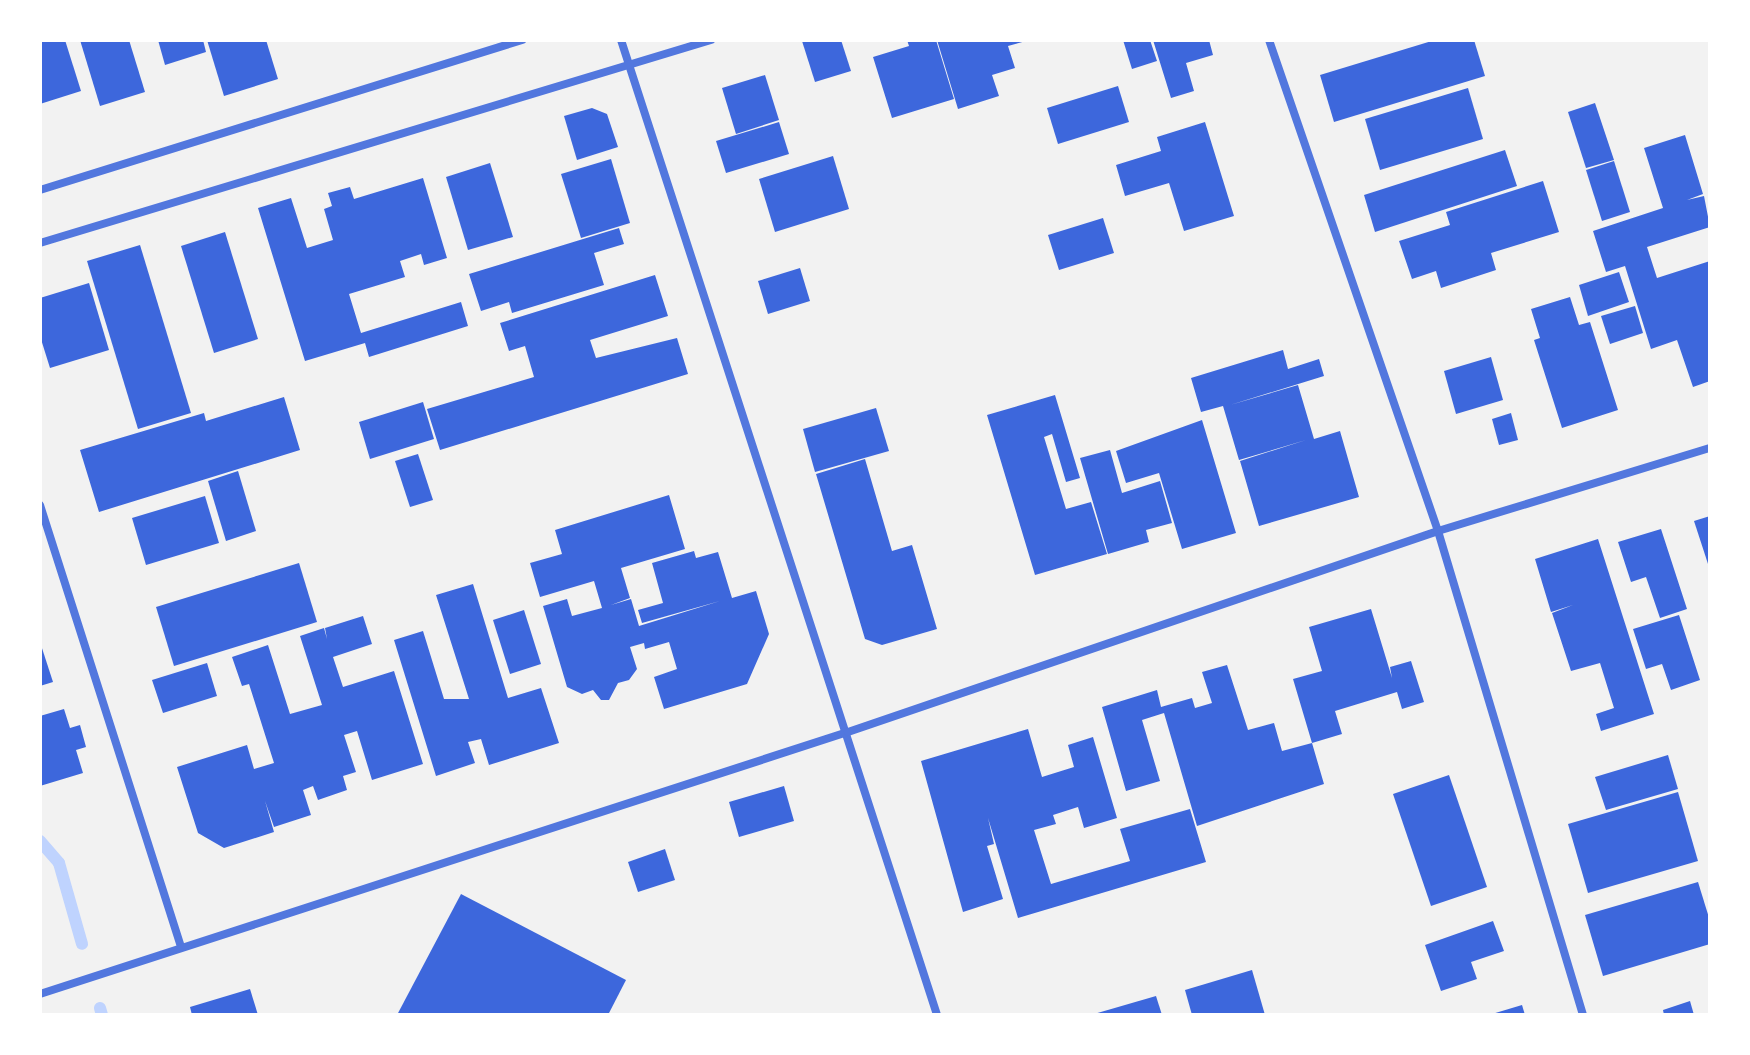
<!DOCTYPE html>
<style>
body{margin:0}
#map{position:relative;width:1750px;height:1055px;overflow:hidden;background:#f2f2f2;font-family:Arial,sans-serif}
div>[style]{position:absolute}
.stream>*{height:12px;margin:-6px;padding:0 6px;transform-origin:6px;border-radius:6px;background:#bfd3fe}
.building>*{inset:0;background:#3d67dc}
.minor>*{height:8px;margin:-4px;padding:0 4px;transform-origin:4px;border-radius:4px;background:#5277de}
span{translate:-50% -50%;white-space:nowrap;text-align:center;line-height:1.15;-webkit-text-stroke:6px #fff;paint-order:stroke}
.frame{position:absolute;inset:0;border:42px solid #fff;pointer-events:none}
</style>
<div id="map">
<div class="stream">
<i style="left:40px;top:841px;width:29px;rotate:49deg"></i>
<i style="left:59px;top:863px;width:84px;rotate:74.1deg"></i>
<i style="left:100px;top:1008px;width:7px;rotate:74deg"></i>
</div>
<div class="building">
<i style="clip-path:polygon(40px 40px,65px 40px,81px 91px,40px 104px)"></i>
<i style="clip-path:polygon(80px 40px,129px 40px,145px 92px,100px 106px)"></i>
<i style="clip-path:polygon(158px 40px,203px 40px,206px 52px,165px 65px)"></i>
<i style="clip-path:polygon(207px 40px,266px 40px,278px 79px,224px 96px)"></i>
<i style="clip-path:polygon(807px 40px,841px 40px,851px 71px,815px 82px,802px 41px)"></i>
<i style="clip-path:polygon(907px 40px,936px 40px,954px 99px,892px 118px,873px 57px,909px 46px)"></i>
<i style="clip-path:polygon(937px 40px,1026px 40px,1026px 41px,1008px 46px,1015px 68px,992px 75px,999px 96px,958px 109px)"></i>
<i style="clip-path:polygon(1123px 40px,1150px 40px,1157px 61px,1132px 69px)"></i>
<i style="clip-path:polygon(1153px 40px,1209px 40px,1213px 55px,1186px 63px,1194px 91px,1171px 98px)"></i>
<i style="clip-path:polygon(1435px 40px,1474px 40px,1485px 76px,1334px 122px,1320px 75px)"></i>
<i style="clip-path:polygon(765px 75px,779px 120px,736px 134px,722px 88px)"></i>
<i style="clip-path:polygon(1118px 86px,1129px 122px,1058px 144px,1047px 108px)"></i>
<i style="clip-path:polygon(1468px 88px,1483px 139px,1380px 170px,1365px 119px)"></i>
<i style="clip-path:polygon(1595px 103px,1614px 160px,1586px 168px,1568px 112px)"></i>
<i style="clip-path:polygon(592px 108px,607px 114px,618px 147px,577px 160px,564px 116px)"></i>
<i style="clip-path:polygon(779px 122px,789px 154px,726px 173px,716px 141px)"></i>
<i style="clip-path:polygon(1205px 122px,1234px 216px,1184px 231px,1169px 183px,1125px 196px,1116px 165px,1161px 151px,1157px 137px)"></i>
<i style="clip-path:polygon(1685px 135px,1703px 194px,1687px 200px,1704px 196px,1710px 227px,1647px 247px,1657px 278px,1710px 261px,1710px 381px,1693px 387px,1677px 340px,1651px 349px,1625px 266px,1606px 272px,1593px 231px,1663px 208px,1644px 148px)"></i>
<i style="clip-path:polygon(1505px 150px,1517px 186px,1375px 232px,1364px 195px)"></i>
<i style="clip-path:polygon(833px 156px,849px 209px,775px 232px,759px 179px)"></i>
<i style="clip-path:polygon(611px 159px,630px 223px,581px 238px,561px 174px)"></i>
<i style="clip-path:polygon(1614px 161px,1630px 212px,1602px 221px,1586px 170px)"></i>
<i style="clip-path:polygon(490px 163px,513px 237px,468px 250px,446px 177px)"></i>
<i style="clip-path:polygon(423px 178px,447px 258px,424px 265px,421px 254px,400px 261px,405px 277px,349px 294px,361px 333px,461px 302px,468px 326px,369px 357px,365px 343px,305px 361px,258px 208px,291px 198px,307px 248px,333px 240px,324px 209px,332px 206px,328px 193px,350px 187px,354px 199px)"></i>
<i style="clip-path:polygon(1543px 181px,1559px 232px,1491px 253px,1496px 270px,1441px 288px,1436px 271px,1412px 279px,1399px 241px,1450px 225px,1446px 212px)"></i>
<i style="clip-path:polygon(1103px 218px,1114px 253px,1059px 270px,1048px 235px)"></i>
<i style="clip-path:polygon(619px 228px,624px 244px,594px 253px,604px 285px,512px 313px,509px 302px,481px 311px,469px 274px)"></i>
<i style="clip-path:polygon(225px 232px,258px 339px,214px 353px,181px 246px)"></i>
<i style="clip-path:polygon(140px 245px,191px 413px,138px 429px,87px 261px)"></i>
<i style="clip-path:polygon(800px 268px,810px 301px,768px 314px,758px 281px)"></i>
<i style="clip-path:polygon(1619px 272px,1629px 302px,1588px 316px,1579px 285px)"></i>
<i style="clip-path:polygon(655px 275px,668px 316px,590px 340px,596px 358px,677px 338px,688px 374px,440px 450px,427px 409px,534px 377px,525px 346px,509px 351px,500px 323px)"></i>
<i style="clip-path:polygon(89px 283px,109px 350px,50px 368px,40px 336px,40px 298px)"></i>
<i style="clip-path:polygon(1570px 297px,1579px 325px,1590px 322px,1618px 410px,1562px 428px,1534px 340px,1540px 338px,1531px 309px)"></i>
<i style="clip-path:polygon(1635px 306px,1643px 333px,1610px 344px,1601px 316px)"></i>
<i style="clip-path:polygon(1283px 350px,1288px 369px,1319px 359px,1324px 376px,1230px 405px,1298px 385px,1314px 439px,1340px 431px,1359px 497px,1259px 526px,1240px 461px,1306px 440px,1239px 460px,1223px 406px,1201px 412px,1191px 378px)"></i>
<i style="clip-path:polygon(1491px 357px,1503px 400px,1456px 414px,1444px 371px)"></i>
<i style="clip-path:polygon(1055px 395px,1080px 478px,1066px 482px,1052px 434px,1044px 437px,1066px 509px,1091px 502px,1107px 554px,1035px 575px,987px 415px)"></i>
<i style="clip-path:polygon(284px 397px,300px 450px,99px 512px,80px 450px,204px 413px,206px 421px)"></i>
<i style="clip-path:polygon(423px 402px,434px 439px,370px 459px,359px 422px)"></i>
<i style="clip-path:polygon(876px 408px,889px 451px,815px 472px,803px 429px)"></i>
<i style="clip-path:polygon(1511px 413px,1518px 440px,1499px 445px,1492px 419px)"></i>
<i style="clip-path:polygon(1202px 420px,1236px 533px,1182px 549px,1159px 473px,1126px 483px,1116px 451px)"></i>
<i style="clip-path:polygon(1110px 450px,1122px 493px,1160px 481px,1172px 523px,1146px 530px,1149px 542px,1108px 554px,1080px 458px)"></i>
<i style="clip-path:polygon(418px 454px,433px 500px,410px 507px,395px 461px)"></i>
<i style="clip-path:polygon(865px 459px,892px 551px,912px 545px,937px 629px,882px 645px,865px 639px,816px 474px)"></i>
<i style="clip-path:polygon(238px 471px,256px 531px,226px 541px,208px 481px)"></i>
<i style="clip-path:polygon(669px 495px,685px 549px,621px 568px,630px 598px,611px 605px,631px 599px,639px 626px,720px 601px,642px 623px,638px 610px,663px 603px,652px 563px,694px 551px,696px 558px,718px 552px,732px 598px,756px 591px,769px 634px,747px 684px,664px 709px,654px 677px,677px 669px,669px 642px,645px 649px,644px 643px,630px 647px,637px 669px,629px 680px,618px 683px,609px 700px,601px 700px,593px 690px,582px 694px,567px 687px,543px 606px,567px 599px,572px 616px,602px 608px,594px 581px,540px 597px,530px 563px,562px 554px,555px 530px)"></i>
<i style="clip-path:polygon(205px 496px,219px 543px,146px 565px,132px 518px)"></i>
<i style="clip-path:polygon(1710px 516px,1710px 567px,1709px 567px,1694px 521px)"></i>
<i style="clip-path:polygon(1661px 529px,1687px 609px,1660px 618px,1646px 577px,1631px 582px,1618px 542px)"></i>
<i style="clip-path:polygon(1598px 539px,1654px 714px,1601px 731px,1596px 714px,1614px 708px,1600px 663px,1571px 671px,1552px 613px,1573px 605px,1551px 612px,1535px 559px)"></i>
<i style="clip-path:polygon(299px 563px,317px 622px,174px 666px,156px 607px)"></i>
<i style="clip-path:polygon(473px 584px,508px 698px,541px 688px,559px 743px,489px 765px,481px 739px,468px 742px,475px 763px,436px 776px,394px 640px,423px 631px,444px 699px,469px 699px,436px 595px)"></i>
<i style="clip-path:polygon(1371px 609px,1392px 678px,1390px 667px,1411px 661px,1424px 702px,1402px 709px,1397px 692px,1335px 711px,1342px 734px,1312px 743px,1293px 679px,1322px 671px,1309px 627px)"></i>
<i style="clip-path:polygon(524px 610px,541px 664px,510px 674px,493px 620px)"></i>
<i style="clip-path:polygon(1679px 615px,1700px 680px,1671px 690px,1662px 664px,1646px 669px,1633px 629px)"></i>
<i style="clip-path:polygon(363px 616px,372px 644px,333px 657px,343px 687px,394px 671px,423px 764px,372px 780px,357px 731px,344px 735px,356px 772px,343px 776px,347px 790px,318px 800px,313px 786px,303px 790px,311px 815px,274px 827px,265px 801px,274px 832px,224px 848px,198px 833px,177px 767px,247px 745px,254px 769px,274px 763px,249px 684px,242px 686px,232px 657px,268px 645px,290px 714px,322px 705px,300px 636px,324px 628px,327px 639px,325px 628px)"></i>
<i style="clip-path:polygon(40px 642px,53px 682px,40px 686px)"></i>
<i style="clip-path:polygon(207px 663px,217px 696px,163px 713px,152px 680px)"></i>
<i style="clip-path:polygon(1227px 665px,1248px 730px,1274px 723px,1282px 751px,1312px 743px,1324px 784px,1197px 826px,1164px 713px,1142px 720px,1160px 781px,1126px 791px,1102px 707px,1157px 690px,1161px 707px,1192px 698px,1195px 708px,1212px 703px,1202px 672px)"></i>
<i style="clip-path:polygon(64px 709px,70px 728px,80px 725px,86px 747px,76px 750px,83px 773px,40px 786px,40px 716px)"></i>
<i style="clip-path:polygon(1028px 729px,1042px 777px,1074px 767px,1068px 745px,1093px 737px,1117px 818px,1084px 828px,1078px 807px,1053px 815px,1056px 824px,1034px 830px,1051px 884px,1130px 861px,1120px 829px,1190px 809px,1206px 862px,1018px 918px,988px 818px,994px 844px,987px 846px,1003px 899px,963px 912px,921px 761px)"></i>
<i style="clip-path:polygon(1668px 755px,1678px 789px,1606px 810px,1595px 777px)"></i>
<i style="clip-path:polygon(1449px 775px,1487px 887px,1431px 906px,1393px 794px)"></i>
<i style="clip-path:polygon(784px 786px,794px 821px,739px 837px,729px 802px)"></i>
<i style="clip-path:polygon(1678px 792px,1698px 861px,1588px 893px,1568px 824px)"></i>
<i style="clip-path:polygon(665px 849px,675px 880px,638px 892px,628px 862px)"></i>
<i style="clip-path:polygon(1698px 882px,1710px 921px,1710px 944px,1603px 976px,1585px 915px)"></i>
<i style="clip-path:polygon(461px 894px,626px 980px,608px 1015px,397px 1015px)"></i>
<i style="clip-path:polygon(1493px 921px,1504px 951px,1471px 962px,1477px 979px,1441px 991px,1425px 945px)"></i>
<i style="clip-path:polygon(1252px 970px,1265px 1015px,1192px 1015px,1185px 990px)"></i>
<i style="clip-path:polygon(250px 989px,258px 1015px,192px 1015px,190px 1007px)"></i>
<i style="clip-path:polygon(1156px 996px,1162px 1015px,1094px 1015px,1094px 1014px)"></i>
<i style="clip-path:polygon(1690px 1001px,1694px 1015px,1664px 1015px,1663px 1010px)"></i>
<i style="clip-path:polygon(1522px 1005px,1525px 1015px,1492px 1015px,1492px 1014px)"></i>
</div>
<div class="minor">
<i style="left:621px;top:40px;width:1025px;rotate:72.04deg"></i>
<i style="left:1269px;top:40px;width:519px;rotate:71.01deg"></i>
<i style="left:1438px;top:531px;width:505px;rotate:73.32deg"></i>
<i style="left:40px;top:190px;width:505px;rotate:-17.29deg"></i>
<i style="left:40px;top:243px;width:701px;rotate:-16.83deg"></i>
<i style="left:40px;top:505px;width:462px;rotate:72.3deg"></i>
<i style="left:40px;top:994px;width:849px;rotate:-17.97deg"></i>
<i style="left:848px;top:732px;width:623px;rotate:-18.81deg"></i>
<i style="left:1438px;top:531px;width:284px;rotate:-17deg"></i>
</div>
<div class="frame"></div>
</div>
